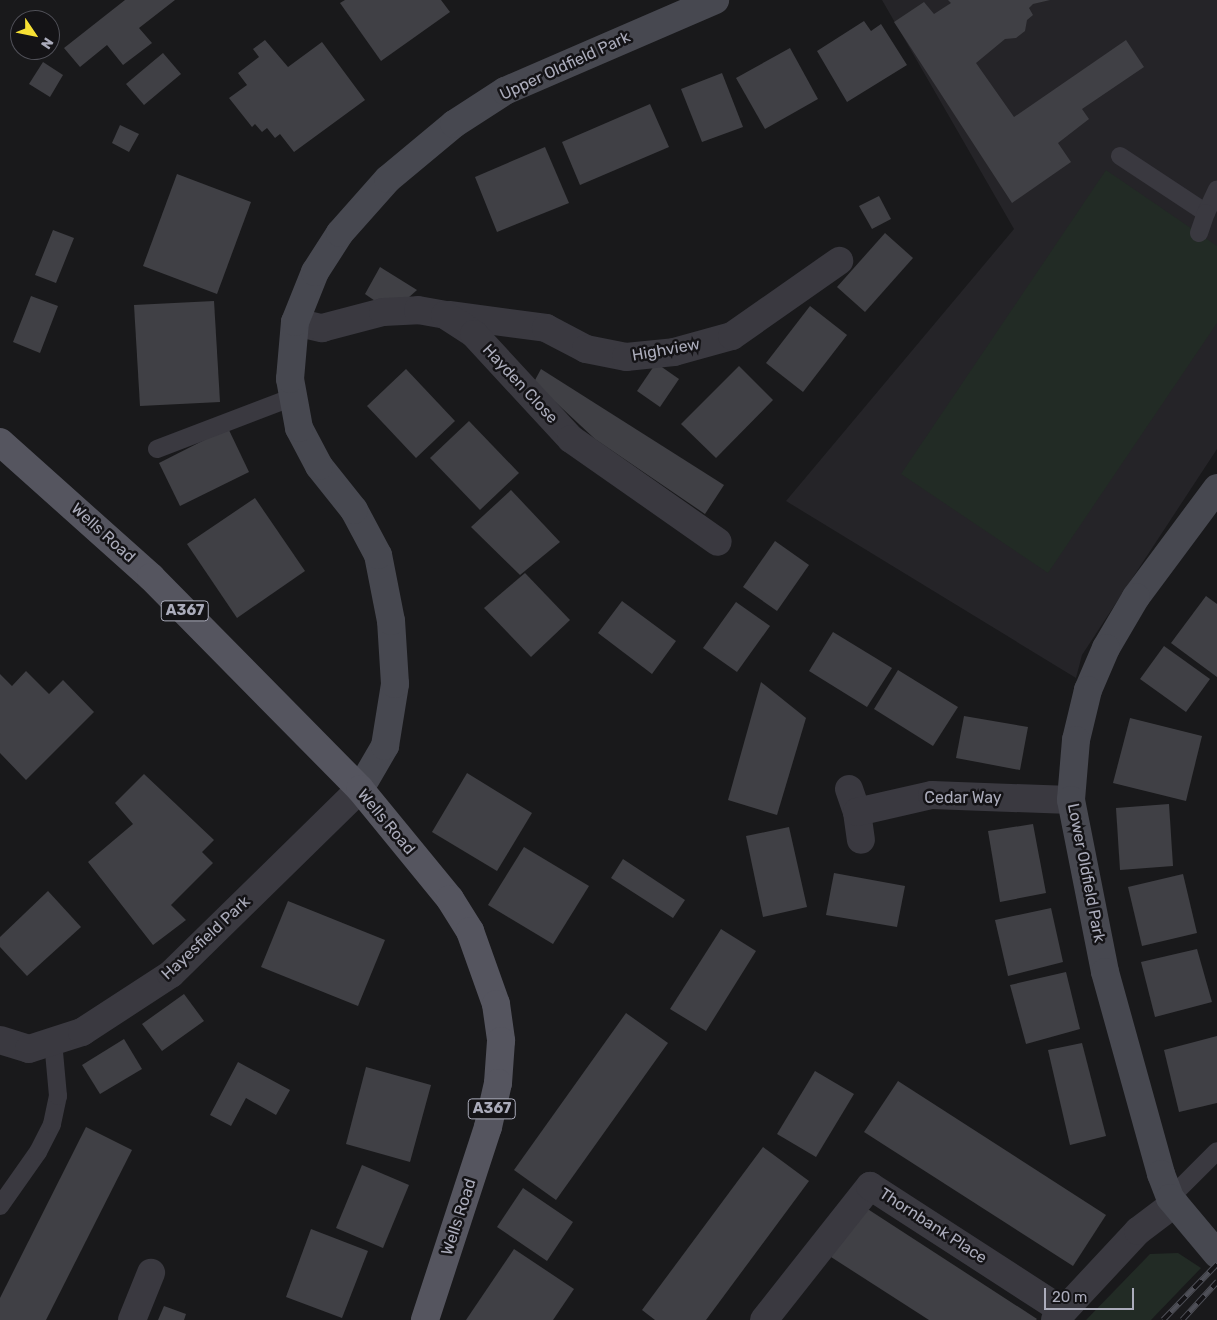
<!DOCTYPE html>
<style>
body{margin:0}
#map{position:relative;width:1217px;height:1320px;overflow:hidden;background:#19191b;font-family:Rubik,sans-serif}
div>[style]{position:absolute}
.built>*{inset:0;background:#252428}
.green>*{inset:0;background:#222b25}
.building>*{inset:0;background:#404045}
.lane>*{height:18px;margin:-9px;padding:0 9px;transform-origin:9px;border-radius:9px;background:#3a3940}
.street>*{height:28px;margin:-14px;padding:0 14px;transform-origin:14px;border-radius:14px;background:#3a3940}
.secondary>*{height:28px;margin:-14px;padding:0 14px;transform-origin:14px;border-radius:14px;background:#474850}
.primary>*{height:28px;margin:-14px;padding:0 14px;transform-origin:14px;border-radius:14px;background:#55555f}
.rail>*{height:5.5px;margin-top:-2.75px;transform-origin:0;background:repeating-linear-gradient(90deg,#141316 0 11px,#4e4f57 0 22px);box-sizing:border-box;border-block:1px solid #4e4f57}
span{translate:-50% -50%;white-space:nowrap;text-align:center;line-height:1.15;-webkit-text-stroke:5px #141316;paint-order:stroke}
.shield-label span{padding:1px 4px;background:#141316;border:1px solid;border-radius:4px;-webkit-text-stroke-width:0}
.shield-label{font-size:15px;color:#abacbb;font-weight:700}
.street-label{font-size:16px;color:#abacbb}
.north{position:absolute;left:10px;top:10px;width:50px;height:50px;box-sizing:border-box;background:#141316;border:1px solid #505058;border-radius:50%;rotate:124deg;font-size:14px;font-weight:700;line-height:20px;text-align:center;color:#abacbb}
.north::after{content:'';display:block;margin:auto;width:18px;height:22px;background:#f7e034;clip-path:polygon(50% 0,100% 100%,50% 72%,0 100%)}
.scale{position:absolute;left:1044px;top:1288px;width:90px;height:22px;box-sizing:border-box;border:2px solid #abacbb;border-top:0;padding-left:6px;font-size:15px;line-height:18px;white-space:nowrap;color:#abacbb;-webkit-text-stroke:4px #141316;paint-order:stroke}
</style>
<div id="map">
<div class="built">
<i style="clip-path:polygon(882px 0,1217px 0,1217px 449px,1082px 655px,1076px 678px,786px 501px,1014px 229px)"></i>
</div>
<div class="green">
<i style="clip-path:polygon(1106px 170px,1217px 246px,1217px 323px,1048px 573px,901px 474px)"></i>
<i style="clip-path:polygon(1178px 1253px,1201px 1268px,1151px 1320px,1086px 1320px,1150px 1254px)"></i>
</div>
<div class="building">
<i style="clip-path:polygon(125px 0,175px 0,139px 28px,152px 43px,123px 65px,107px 45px,80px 67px,64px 48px)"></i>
<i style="clip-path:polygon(345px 0,441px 0,450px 12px,381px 61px,340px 3px)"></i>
<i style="clip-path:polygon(948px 0,1050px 0,1033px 4px,1029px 8px,1033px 15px,1027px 20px,1025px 31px,1016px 38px,1005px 39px,976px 63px,1014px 117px,1126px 40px,1144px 67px,1082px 109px,1089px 119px,1058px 143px,1071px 162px,1012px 203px,894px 22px,924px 2px,934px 14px,951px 3px)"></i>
<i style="clip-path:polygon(864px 21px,871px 31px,881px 24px,907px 65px,847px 102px,817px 51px)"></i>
<i style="clip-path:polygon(265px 40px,288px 67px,322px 42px,365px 100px,294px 152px,280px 134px,275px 138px,267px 128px,262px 132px,255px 124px,252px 127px,229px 98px,247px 85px,238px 73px,259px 57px,253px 49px)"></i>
<i style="clip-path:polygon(790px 48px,818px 99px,765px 129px,736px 78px)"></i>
<i style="clip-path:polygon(163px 53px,181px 74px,144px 105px,126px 84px)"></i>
<i style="clip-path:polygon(43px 62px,63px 75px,50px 97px,29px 84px)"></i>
<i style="clip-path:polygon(722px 73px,743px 127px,702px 142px,681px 89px)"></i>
<i style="clip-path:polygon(650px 104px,669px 147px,580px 185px,562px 142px)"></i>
<i style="clip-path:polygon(120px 125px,139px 134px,129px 152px,112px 143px)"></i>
<i style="clip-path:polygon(545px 147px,569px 203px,497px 232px,475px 177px)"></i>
<i style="clip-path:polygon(177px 174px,251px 202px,217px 294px,143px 266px)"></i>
<i style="clip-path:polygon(879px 196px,891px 219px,872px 229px,859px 206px)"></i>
<i style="clip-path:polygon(53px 230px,74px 238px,56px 283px,35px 275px)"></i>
<i style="clip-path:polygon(885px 233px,913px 258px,865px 312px,837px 287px)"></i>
<i style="clip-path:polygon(380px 267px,417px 290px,408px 298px,378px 303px,365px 294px)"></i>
<i style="clip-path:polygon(31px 296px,58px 306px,40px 353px,13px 342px)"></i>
<i style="clip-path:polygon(214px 301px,220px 402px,140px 406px,134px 305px)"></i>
<i style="clip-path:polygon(810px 306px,847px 335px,803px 392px,766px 363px)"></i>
<i style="clip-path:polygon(656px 363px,679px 379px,660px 407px,637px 391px)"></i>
<i style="clip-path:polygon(739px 366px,773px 400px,716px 458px,681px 424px)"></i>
<i style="clip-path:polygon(406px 369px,455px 421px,416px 458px,367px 406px)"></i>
<i style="clip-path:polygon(541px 369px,724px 485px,705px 514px,595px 439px,534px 382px)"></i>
<i style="clip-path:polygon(469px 421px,519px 473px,480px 510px,430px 458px)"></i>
<i style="clip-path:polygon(228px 428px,249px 472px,180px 506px,159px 463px)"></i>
<i style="clip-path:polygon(511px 490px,560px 542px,520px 575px,471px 527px)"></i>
<i style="clip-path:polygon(255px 498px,305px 571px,237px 618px,187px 544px)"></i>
<i style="clip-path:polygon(775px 541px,809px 565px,777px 611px,743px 587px)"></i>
<i style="clip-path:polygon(525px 573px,570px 620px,531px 657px,484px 608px)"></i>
<i style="clip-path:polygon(1206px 596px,1217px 604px,1217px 677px,1171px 643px)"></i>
<i style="clip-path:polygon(622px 601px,676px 641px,652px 674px,598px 633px)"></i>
<i style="clip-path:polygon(736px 602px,770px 626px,737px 672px,703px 648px)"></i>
<i style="clip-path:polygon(833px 632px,892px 668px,867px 707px,809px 671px)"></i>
<i style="clip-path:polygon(1164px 646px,1210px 679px,1186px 712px,1140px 679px)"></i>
<i style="clip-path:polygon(898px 670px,958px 707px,933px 746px,874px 709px)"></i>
<i style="clip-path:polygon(26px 671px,49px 694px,63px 680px,94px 712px,26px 780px,0 753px,0 674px,12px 686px)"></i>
<i style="clip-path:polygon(761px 682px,806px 718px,777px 815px,728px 800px)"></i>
<i style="clip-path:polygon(964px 716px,1028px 727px,1020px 770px,956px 758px)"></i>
<i style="clip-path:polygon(1130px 718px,1202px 736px,1186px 801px,1113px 783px)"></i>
<i style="clip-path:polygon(467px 773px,532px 813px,497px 871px,432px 832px)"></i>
<i style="clip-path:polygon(144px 774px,214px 840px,202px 852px,213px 863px,171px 905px,186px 920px,153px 945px,88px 862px,133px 824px,115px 803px)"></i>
<i style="clip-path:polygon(1169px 804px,1173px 866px,1120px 870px,1116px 808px)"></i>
<i style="clip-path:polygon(1033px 824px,1046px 893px,1000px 902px,988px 831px)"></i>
<i style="clip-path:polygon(789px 827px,807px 907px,763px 917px,746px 836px)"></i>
<i style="clip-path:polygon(524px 847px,589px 886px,553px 944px,488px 905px)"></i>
<i style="clip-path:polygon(623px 859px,685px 900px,673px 918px,611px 878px)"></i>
<i style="clip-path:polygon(834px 873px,905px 886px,897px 927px,826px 915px)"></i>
<i style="clip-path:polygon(1183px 874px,1197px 933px,1142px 946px,1128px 887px)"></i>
<i style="clip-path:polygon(48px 891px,81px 927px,27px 976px,0 947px,0 937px)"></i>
<i style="clip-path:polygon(288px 901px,385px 940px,358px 1006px,261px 967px)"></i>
<i style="clip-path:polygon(1051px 908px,1063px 962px,1008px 976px,995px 920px)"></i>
<i style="clip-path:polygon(721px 929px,756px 951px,706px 1031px,670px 1009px)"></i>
<i style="clip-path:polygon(1197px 949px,1212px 1002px,1155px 1017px,1141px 962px)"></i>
<i style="clip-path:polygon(1066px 972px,1080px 1029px,1026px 1044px,1010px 985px)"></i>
<i style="clip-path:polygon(184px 994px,204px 1021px,162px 1051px,142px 1024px)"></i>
<i style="clip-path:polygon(626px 1013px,668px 1043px,556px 1200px,514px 1170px)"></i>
<i style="clip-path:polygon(1217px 1036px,1217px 1103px,1179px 1112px,1164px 1050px)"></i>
<i style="clip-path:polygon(124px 1039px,142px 1069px,100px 1094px,82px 1065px)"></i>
<i style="clip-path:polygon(1082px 1043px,1106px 1136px,1070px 1145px,1048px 1050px)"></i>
<i style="clip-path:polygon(238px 1062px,290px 1090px,276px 1115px,246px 1098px,231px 1126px,210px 1115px)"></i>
<i style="clip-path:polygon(366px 1067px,431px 1085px,410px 1162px,346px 1144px)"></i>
<i style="clip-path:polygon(815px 1071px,854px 1094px,816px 1157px,777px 1134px)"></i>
<i style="clip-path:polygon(898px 1081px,1106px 1215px,1073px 1266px,864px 1132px)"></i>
<i style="clip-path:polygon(86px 1127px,132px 1150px,46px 1320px,0 1320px,0 1298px)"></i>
<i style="clip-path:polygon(763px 1147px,809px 1181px,706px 1320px,655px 1320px,642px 1310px)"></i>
<i style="clip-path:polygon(362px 1165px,409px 1185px,383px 1248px,336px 1228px)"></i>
<i style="clip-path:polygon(523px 1188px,573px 1222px,547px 1261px,497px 1227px)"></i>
<i style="clip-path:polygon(863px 1206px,1037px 1319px,1036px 1320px,929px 1320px,831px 1257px)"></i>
<i style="clip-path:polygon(311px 1229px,368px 1251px,342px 1318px,286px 1297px)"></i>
<i style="clip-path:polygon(514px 1249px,574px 1289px,553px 1320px,466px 1320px)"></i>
<i style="clip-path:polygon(164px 1306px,186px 1314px,184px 1320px,158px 1320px)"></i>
</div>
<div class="lane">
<i style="left:1120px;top:156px;width:103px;rotate:33.5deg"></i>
<i style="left:1206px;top:213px;width:26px;rotate:-65deg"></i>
<i style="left:1199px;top:233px;width:21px;rotate:-71deg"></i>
<i style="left:157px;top:449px;width:146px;rotate:-20.9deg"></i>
<i style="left:1170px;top:1198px;width:66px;rotate:-45deg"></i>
<i style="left:0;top:1206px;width:66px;rotate:-54.9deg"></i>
<i style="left:38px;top:1152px;width:31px;rotate:-63deg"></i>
<i style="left:52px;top:1124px;width:29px;rotate:-78deg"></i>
<i style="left:58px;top:1096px;width:55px;rotate:-95.2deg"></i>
</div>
<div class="street">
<i style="left:449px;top:315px;width:98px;rotate:7.6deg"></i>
<i style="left:546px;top:328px;width:45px;rotate:27.7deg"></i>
<i style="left:586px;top:349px;width:41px;rotate:11.3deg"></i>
<i style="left:626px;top:357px;width:48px;rotate:-5.9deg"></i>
<i style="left:674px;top:352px;width:60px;rotate:-15.4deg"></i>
<i style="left:732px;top:336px;width:131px;rotate:-35deg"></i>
<i style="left:295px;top:322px;width:28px;rotate:13deg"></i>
<i style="left:322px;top:328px;width:63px;rotate:-14.7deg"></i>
<i style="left:383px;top:312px;width:35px;rotate:-3deg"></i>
<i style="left:418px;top:310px;width:27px;rotate:10deg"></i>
<i style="left:445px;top:315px;width:35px;rotate:33deg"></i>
<i style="left:474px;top:334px;width:143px;rotate:47.3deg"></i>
<i style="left:571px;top:439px;width:179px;rotate:35deg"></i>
<i style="left:849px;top:789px;width:24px;rotate:71deg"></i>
<i style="left:857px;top:812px;width:28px;rotate:82deg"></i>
<i style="left:857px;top:812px;width:77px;rotate:-12.8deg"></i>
<i style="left:932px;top:795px;width:139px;rotate:2.1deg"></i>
<i style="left:0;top:1040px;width:30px;rotate:17deg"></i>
<i style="left:29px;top:1049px;width:56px;rotate:-17.8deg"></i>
<i style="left:82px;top:1032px;width:106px;rotate:-33.1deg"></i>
<i style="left:171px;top:974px;width:264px;rotate:-44.4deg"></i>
<i style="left:132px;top:1320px;width:51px;rotate:-68deg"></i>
<i style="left:764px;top:1320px;width:171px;rotate:-51.7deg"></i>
<i style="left:870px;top:1186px;width:230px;rotate:32.9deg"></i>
<i style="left:1055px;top:1320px;width:122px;rotate:-47deg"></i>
<i style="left:1138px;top:1231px;width:46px;rotate:-37.1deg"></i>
</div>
<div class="secondary">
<i style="left:1217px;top:488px;width:136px;rotate:126.6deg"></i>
<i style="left:1136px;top:597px;width:59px;rotate:120.5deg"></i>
<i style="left:1106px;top:648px;width:46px;rotate:113.2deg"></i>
<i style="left:1088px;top:690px;width:51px;rotate:103.5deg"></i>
<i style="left:1076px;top:740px;width:60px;rotate:94.8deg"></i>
<i style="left:1071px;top:800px;width:175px;rotate:78.8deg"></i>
<i style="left:1105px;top:972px;width:210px;rotate:74.5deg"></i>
<i style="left:1161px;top:1174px;width:26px;rotate:69deg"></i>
<i style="left:1170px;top:1198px;width:73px;rotate:50deg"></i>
<i style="left:360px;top:789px;width:50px;rotate:-59.8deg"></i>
<i style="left:385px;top:746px;width:63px;rotate:-80.8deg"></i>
<i style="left:395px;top:684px;width:63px;rotate:-93.6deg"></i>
<i style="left:391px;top:621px;width:67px;rotate:-101.1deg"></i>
<i style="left:378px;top:555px;width:51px;rotate:-118.1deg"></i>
<i style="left:354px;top:510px;width:56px;rotate:-128.5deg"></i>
<i style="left:319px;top:466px;width:43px;rotate:-117.8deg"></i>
<i style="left:299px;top:428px;width:50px;rotate:-100.4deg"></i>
<i style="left:290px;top:379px;width:57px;rotate:-85deg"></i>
<i style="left:295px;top:322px;width:54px;rotate:-68.2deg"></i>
<i style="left:315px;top:272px;width:46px;rotate:-57.3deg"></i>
<i style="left:340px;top:233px;width:72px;rotate:-48.4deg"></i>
<i style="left:388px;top:179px;width:86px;rotate:-39.8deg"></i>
<i style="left:454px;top:124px;width:61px;rotate:-32.9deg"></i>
<i style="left:505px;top:91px;width:229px;rotate:-23.4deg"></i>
</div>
<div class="primary">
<i style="left:0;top:442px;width:203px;rotate:41.8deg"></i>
<i style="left:151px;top:577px;width:298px;rotate:45.4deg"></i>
<i style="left:360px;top:789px;width:142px;rotate:50.7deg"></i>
<i style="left:450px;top:899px;width:38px;rotate:58deg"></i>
<i style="left:470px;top:931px;width:77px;rotate:70.4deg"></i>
<i style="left:496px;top:1004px;width:37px;rotate:82deg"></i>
<i style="left:501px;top:1041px;width:42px;rotate:94.1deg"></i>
<i style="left:498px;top:1083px;width:45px;rotate:102.8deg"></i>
<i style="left:488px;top:1127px;width:203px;rotate:108.1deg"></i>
</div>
<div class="rail">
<i style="left:1163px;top:1320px;width:78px;rotate:-46deg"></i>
<i style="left:1182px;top:1320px;width:52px;rotate:-47.4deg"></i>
</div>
<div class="shield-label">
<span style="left:185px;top:611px">A367</span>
<span style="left:492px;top:1109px">A367</span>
</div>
<div class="street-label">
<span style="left:565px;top:66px;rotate:-25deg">Upper Oldfield Park</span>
<span style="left:666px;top:350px;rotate:-10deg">Highview</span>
<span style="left:520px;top:384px;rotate:47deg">Hayden Close</span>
<span style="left:103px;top:533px;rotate:42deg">Wells Road</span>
<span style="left:963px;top:798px">Cedar Way</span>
<span style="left:386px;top:822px;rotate:50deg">Wells Road</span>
<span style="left:1086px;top:873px;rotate:79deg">Lower Oldfield Park</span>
<span style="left:206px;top:938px;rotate:-43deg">Hayesfield Park</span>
<span style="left:459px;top:1217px;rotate:-72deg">Wells Road</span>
<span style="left:933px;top:1226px;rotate:33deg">Thornbank Place</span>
</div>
<div class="north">N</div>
<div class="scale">20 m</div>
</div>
